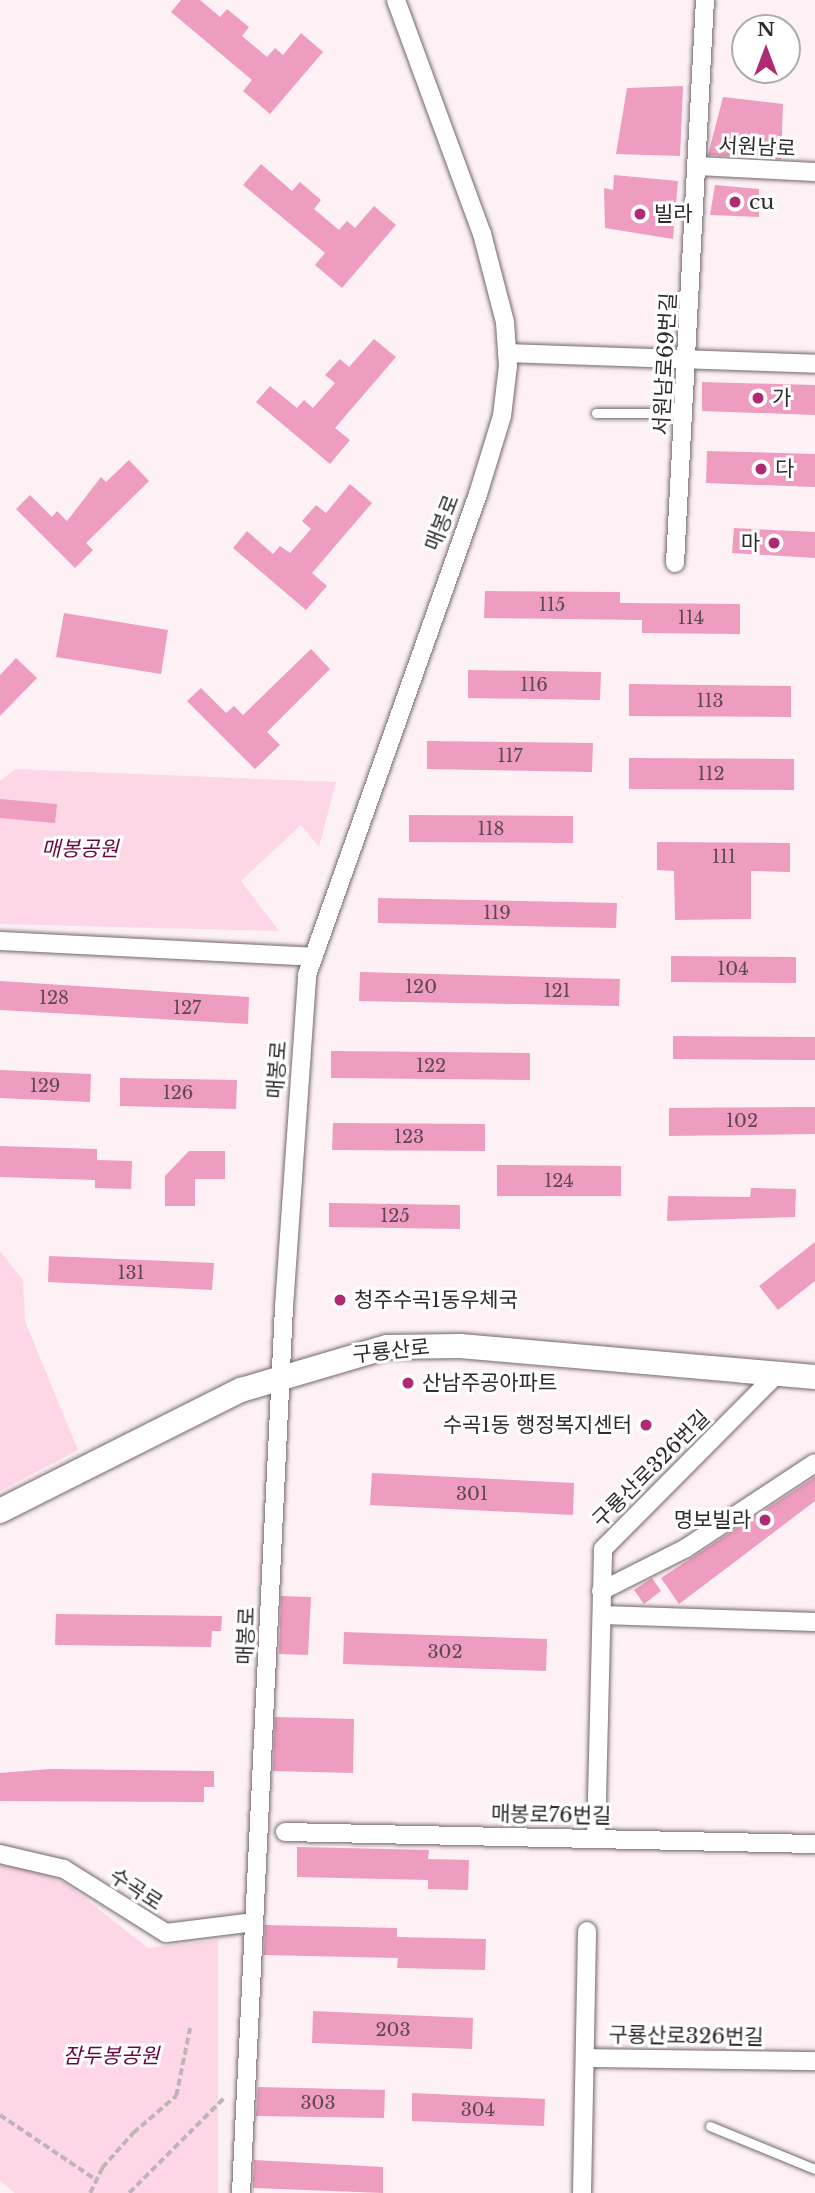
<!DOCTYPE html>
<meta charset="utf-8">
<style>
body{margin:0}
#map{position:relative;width:815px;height:2193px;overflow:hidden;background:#fef1f6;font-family:"Libre Baskerville","Noto Sans KR",serif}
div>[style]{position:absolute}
.green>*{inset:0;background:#fdd7e6}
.building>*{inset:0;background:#ee9cc0}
.path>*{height:3.5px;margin-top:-1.75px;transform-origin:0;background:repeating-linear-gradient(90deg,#bfb5b9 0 7px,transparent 0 10.5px)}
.roads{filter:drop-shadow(0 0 2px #73686c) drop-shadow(0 0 2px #73686c)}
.lane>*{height:9px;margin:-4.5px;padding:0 4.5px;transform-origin:4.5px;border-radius:4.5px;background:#fff}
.street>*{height:18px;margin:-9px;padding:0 9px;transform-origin:9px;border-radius:9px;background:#fff}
.secondary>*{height:24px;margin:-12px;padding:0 12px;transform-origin:12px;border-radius:12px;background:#fff}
.dots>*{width:19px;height:19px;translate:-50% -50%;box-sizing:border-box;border:4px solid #fff;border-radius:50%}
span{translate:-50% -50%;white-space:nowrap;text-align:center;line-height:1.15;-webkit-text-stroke:6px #fff;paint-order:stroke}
.number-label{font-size:18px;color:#604852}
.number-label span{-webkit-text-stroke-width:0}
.street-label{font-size:21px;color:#302c2e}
.poi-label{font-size:21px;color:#302c2e}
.left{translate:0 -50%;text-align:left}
.right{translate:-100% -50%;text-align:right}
.park-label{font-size:21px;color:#690741;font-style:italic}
.north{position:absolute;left:731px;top:14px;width:70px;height:70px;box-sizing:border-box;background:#fff;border:2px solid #acabab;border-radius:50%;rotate:0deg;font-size:19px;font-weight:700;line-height:28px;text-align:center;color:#302c2e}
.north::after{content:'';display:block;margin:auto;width:24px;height:32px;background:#ae2a73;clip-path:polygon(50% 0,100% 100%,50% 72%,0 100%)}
</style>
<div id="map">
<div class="green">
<i style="clip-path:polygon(15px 769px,336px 782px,319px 847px,301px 825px,241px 881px,279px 931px,0 924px,0 781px)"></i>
<i style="clip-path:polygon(0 1251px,23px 1280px,25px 1321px,78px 1450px,0 1491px)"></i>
<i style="clip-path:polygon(0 1865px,38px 1870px,68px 1885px,148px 1948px,218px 1940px,218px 2193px,15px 2193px,0 2181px)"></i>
</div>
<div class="building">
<i style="clip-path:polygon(181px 0,200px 0,220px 17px,227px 9px,249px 27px,242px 36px,267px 57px,275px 48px,283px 55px,301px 33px,323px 52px,270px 114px,243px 91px,252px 80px,171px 12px)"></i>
<i style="clip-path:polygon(683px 86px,680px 156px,616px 154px,627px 88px)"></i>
<i style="clip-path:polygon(723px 97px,783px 104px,781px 159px,708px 155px)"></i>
<i style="clip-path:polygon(261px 164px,292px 191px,300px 182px,321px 200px,314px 209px,339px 230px,347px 221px,355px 228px,374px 206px,396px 225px,342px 288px,315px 265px,325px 253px,243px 185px)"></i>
<i style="clip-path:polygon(614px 175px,678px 181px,673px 239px,605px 228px,604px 188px,613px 190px)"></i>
<i style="clip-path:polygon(715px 185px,759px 189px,759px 217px,710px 215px)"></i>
<i style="clip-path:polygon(374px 339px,396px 357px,335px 428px,350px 440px,330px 464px,256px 402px,270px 386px,297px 408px,304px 400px,313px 408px,335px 383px,325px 375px,340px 359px,349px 367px)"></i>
<i style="clip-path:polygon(702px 382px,815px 385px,815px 415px,702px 411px)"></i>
<i style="clip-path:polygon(707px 451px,815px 454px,815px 487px,706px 483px)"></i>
<i style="clip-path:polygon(129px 460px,149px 481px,86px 543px,93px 550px,75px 568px,16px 509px,30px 495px,52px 517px,57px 511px,67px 521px,101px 477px,106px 482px)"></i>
<i style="clip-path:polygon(350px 484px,372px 503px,312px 573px,327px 586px,306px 610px,233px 548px,247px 531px,273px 554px,280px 546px,290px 553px,311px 529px,302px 521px,316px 505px,326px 513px)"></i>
<i style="clip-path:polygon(734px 528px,815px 532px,815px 558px,732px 553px)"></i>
<i style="clip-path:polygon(485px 591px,620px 592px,620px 603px,740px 604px,740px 634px,642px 633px,642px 620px,484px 618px)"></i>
<i style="clip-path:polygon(64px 613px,168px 630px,161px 674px,56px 657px)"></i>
<i style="clip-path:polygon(311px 649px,330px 669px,267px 732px,280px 745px,255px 769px,187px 701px,201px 688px,226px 713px,234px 706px,243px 715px)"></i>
<i style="clip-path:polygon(16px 658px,37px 678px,0 716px,0 675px)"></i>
<i style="clip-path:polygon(468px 670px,601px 672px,600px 700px,468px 698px)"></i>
<i style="clip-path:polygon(629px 684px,791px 686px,791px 717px,629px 716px)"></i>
<i style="clip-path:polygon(427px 741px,593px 743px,592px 772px,427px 769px)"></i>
<i style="clip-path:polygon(629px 758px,794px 759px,794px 790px,629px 789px)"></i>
<i style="clip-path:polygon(0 799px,57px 804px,55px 823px,0 818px)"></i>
<i style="clip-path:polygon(409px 815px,573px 816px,573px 843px,409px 842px)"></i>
<i style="clip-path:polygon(657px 842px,790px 843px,790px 872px,751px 871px,751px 919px,675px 920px,674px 871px,657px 870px)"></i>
<i style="clip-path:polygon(378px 898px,617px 903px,616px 928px,378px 923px)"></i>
<i style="clip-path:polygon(671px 956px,796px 957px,796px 983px,671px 982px)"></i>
<i style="clip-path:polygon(360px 972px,620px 979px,619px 1006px,359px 1001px)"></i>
<i style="clip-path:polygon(0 981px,249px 997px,248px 1024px,0 1010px)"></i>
<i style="clip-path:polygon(673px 1036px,815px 1037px,815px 1060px,673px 1059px)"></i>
<i style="clip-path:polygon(331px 1051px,530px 1053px,530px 1080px,331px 1078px)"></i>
<i style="clip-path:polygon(0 1070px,91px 1074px,90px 1102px,0 1098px)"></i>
<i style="clip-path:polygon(120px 1078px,237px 1080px,236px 1109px,120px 1106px)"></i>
<i style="clip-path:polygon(815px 1107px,815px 1134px,669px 1136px,669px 1108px)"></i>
<i style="clip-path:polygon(333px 1123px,485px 1124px,485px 1151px,332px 1150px)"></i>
<i style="clip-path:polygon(0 1146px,97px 1149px,97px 1160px,132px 1161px,131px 1189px,95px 1188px,95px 1180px,0 1177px)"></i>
<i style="clip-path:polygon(189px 1151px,225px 1151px,225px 1179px,195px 1179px,195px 1206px,165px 1206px,165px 1176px)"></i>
<i style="clip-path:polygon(497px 1165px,621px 1166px,621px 1196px,497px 1196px)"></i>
<i style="clip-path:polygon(751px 1188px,796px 1189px,795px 1217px,667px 1221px,668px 1196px,750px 1197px)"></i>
<i style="clip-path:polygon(329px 1203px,460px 1205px,460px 1229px,329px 1227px)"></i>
<i style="clip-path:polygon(815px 1242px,815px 1281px,778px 1310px,759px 1286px)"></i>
<i style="clip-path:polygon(49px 1256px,214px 1263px,212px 1290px,48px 1282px)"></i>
<i style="clip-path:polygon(372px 1473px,574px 1483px,573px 1515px,370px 1505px)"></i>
<i style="clip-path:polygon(815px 1477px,815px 1501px,679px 1604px,661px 1578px)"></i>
<i style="clip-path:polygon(652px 1578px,661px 1591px,644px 1604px,634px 1590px)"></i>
<i style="clip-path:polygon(281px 1596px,311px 1597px,308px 1655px,279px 1654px)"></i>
<i style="clip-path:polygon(56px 1614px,222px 1616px,221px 1631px,212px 1631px,211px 1647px,55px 1645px)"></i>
<i style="clip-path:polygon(344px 1632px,547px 1639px,546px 1671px,343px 1664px)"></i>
<i style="clip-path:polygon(275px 1717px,354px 1719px,353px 1773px,273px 1771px)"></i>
<i style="clip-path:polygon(50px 1769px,214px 1771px,214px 1787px,204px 1787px,204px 1802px,0 1801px,0 1773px)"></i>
<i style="clip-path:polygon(297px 1847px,429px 1850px,428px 1859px,469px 1860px,468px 1890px,428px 1889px,428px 1880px,297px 1877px)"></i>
<i style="clip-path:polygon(265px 1925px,397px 1928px,397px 1937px,486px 1939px,485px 1970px,397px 1968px,398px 1958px,264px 1955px)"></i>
<i style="clip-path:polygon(313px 2011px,473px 2018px,472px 2049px,312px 2043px)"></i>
<i style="clip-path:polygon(258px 2087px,385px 2090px,384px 2118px,256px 2116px)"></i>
<i style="clip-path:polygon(412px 2093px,545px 2099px,544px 2126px,412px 2121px)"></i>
<i style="clip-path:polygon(254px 2160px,383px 2167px,383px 2193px,253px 2188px)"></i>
</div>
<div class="path">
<i style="left:0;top:2115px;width:115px;rotate:34deg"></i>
<i style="left:90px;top:2193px;width:28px;rotate:-64deg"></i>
<i style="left:102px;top:2168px;width:47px;rotate:-48.5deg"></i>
<i style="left:133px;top:2133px;width:57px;rotate:-40.7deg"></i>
<i style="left:176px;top:2096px;width:69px;rotate:-78.4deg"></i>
<i style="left:129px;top:2193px;width:136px;rotate:-45deg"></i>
</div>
<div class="roads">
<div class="lane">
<i style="left:596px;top:413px;width:87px"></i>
<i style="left:710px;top:2126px;width:113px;rotate:22.3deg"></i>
</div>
<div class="street">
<i style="left:697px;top:166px;width:118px;rotate:2.9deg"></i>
<i style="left:507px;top:353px;width:308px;rotate:2deg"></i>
<i style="left:675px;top:563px;width:564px;rotate:-86.95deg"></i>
<i style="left:0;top:941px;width:314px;rotate:2.9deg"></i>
<i style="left:601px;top:1591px;width:95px;rotate:-26.8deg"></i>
<i style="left:686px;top:1548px;width:154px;rotate:-33.4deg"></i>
<i style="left:602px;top:1615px;width:213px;rotate:1.9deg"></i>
<i style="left:285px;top:1832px;width:530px;rotate:1.3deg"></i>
<i style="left:596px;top:1839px;width:290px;rotate:-88.6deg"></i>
<i style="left:603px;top:1549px;width:247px;rotate:-45.2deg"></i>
<i style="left:0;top:1854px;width:66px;rotate:13.2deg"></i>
<i style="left:64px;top:1869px;width:120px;rotate:32.1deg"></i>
<i style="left:166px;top:1933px;width:89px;rotate:-7.1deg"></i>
<i style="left:586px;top:2058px;width:229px;rotate:0.8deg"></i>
<i style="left:241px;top:2193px;width:887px;rotate:-87.22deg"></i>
<i style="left:284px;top:1307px;width:333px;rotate:-86deg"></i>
<i style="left:307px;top:975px;width:510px;rotate:-70.43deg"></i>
<i style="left:478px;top:494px;width:82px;rotate:-72.9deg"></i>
<i style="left:502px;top:416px;width:50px;rotate:-83.2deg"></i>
<i style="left:508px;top:366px;width:44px;rotate:-93.9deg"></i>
<i style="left:505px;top:322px;width:91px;rotate:-104.6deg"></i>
<i style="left:482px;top:234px;width:249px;rotate:-110.2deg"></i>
<i style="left:582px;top:2193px;width:262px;rotate:-88.9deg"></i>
</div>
<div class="secondary">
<i style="left:0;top:1511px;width:270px;rotate:-26.7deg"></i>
<i style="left:241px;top:1390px;width:152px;rotate:-16.4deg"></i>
<i style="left:387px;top:1347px;width:73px;rotate:-0.8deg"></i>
<i style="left:460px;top:1346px;width:356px;rotate:5deg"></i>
</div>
</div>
<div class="dots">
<i style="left:735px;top:202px;background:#ae2a73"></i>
<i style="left:640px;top:214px;background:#ae2a73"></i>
<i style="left:758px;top:398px;background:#ae2a73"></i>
<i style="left:761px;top:469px;background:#ae2a73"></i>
<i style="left:774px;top:543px;background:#ae2a73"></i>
<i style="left:340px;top:1300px;background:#ae2a73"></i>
<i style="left:408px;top:1383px;background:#ae2a73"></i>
<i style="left:646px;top:1425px;background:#ae2a73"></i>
<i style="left:765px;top:1520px;background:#ae2a73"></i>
</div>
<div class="number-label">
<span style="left:552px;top:605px">115</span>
<span style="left:691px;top:618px">114</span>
<span style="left:534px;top:685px">116</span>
<span style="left:710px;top:701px">113</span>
<span style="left:510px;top:756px">117</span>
<span style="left:711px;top:774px">112</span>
<span style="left:491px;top:829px">118</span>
<span style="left:724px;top:857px">111</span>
<span style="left:497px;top:913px">119</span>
<span style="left:733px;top:969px">104</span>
<span style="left:421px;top:987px">120</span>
<span style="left:557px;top:991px">121</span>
<span style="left:54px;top:998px">128</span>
<span style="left:187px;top:1008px">127</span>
<span style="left:431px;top:1066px">122</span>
<span style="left:45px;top:1086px">129</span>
<span style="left:178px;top:1093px">126</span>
<span style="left:742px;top:1121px">102</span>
<span style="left:409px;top:1137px">123</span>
<span style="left:559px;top:1181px">124</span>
<span style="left:395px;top:1216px">125</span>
<span style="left:131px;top:1273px">131</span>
<span style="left:472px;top:1494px">301</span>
<span style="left:445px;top:1652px">302</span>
<span style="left:393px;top:2030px">203</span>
<span style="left:318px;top:2103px">303</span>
<span style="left:478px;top:2110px">304</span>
</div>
<div class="street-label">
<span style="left:757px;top:147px;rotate:3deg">서원남로</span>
<span style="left:665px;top:364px;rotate:-87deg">서원남로69번길</span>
<span style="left:442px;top:523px;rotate:-69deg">매봉로</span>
<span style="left:277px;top:1070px;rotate:-86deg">매봉로</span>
<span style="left:391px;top:1351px;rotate:-6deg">구룡산로</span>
<span style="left:651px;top:1469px;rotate:-45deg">구룡산로326번길</span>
<span style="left:246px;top:1636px;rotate:-88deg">매봉로</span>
<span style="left:551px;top:1815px;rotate:1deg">매봉로76번길</span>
<span style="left:136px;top:1889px;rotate:33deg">수곡로</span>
<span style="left:686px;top:2036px;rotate:1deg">구룡산로326번길</span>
</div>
<div class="poi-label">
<span class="left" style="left:749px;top:202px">cu</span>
<span class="left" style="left:654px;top:214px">빌라</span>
<span class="left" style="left:772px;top:398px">가</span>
<span class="left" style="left:775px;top:469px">다</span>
<span class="right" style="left:760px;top:543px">마</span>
<span class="left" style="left:354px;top:1300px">청주수곡1동우체국</span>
<span class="left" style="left:422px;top:1383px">산남주공아파트</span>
<span class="right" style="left:632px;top:1425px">수곡1동 행정복지센터</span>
<span class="right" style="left:751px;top:1520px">명보빌라</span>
</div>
<div class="park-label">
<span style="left:80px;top:849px">매봉공원</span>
<span style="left:111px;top:2056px">잠두봉공원</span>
</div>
<div class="north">N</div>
</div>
